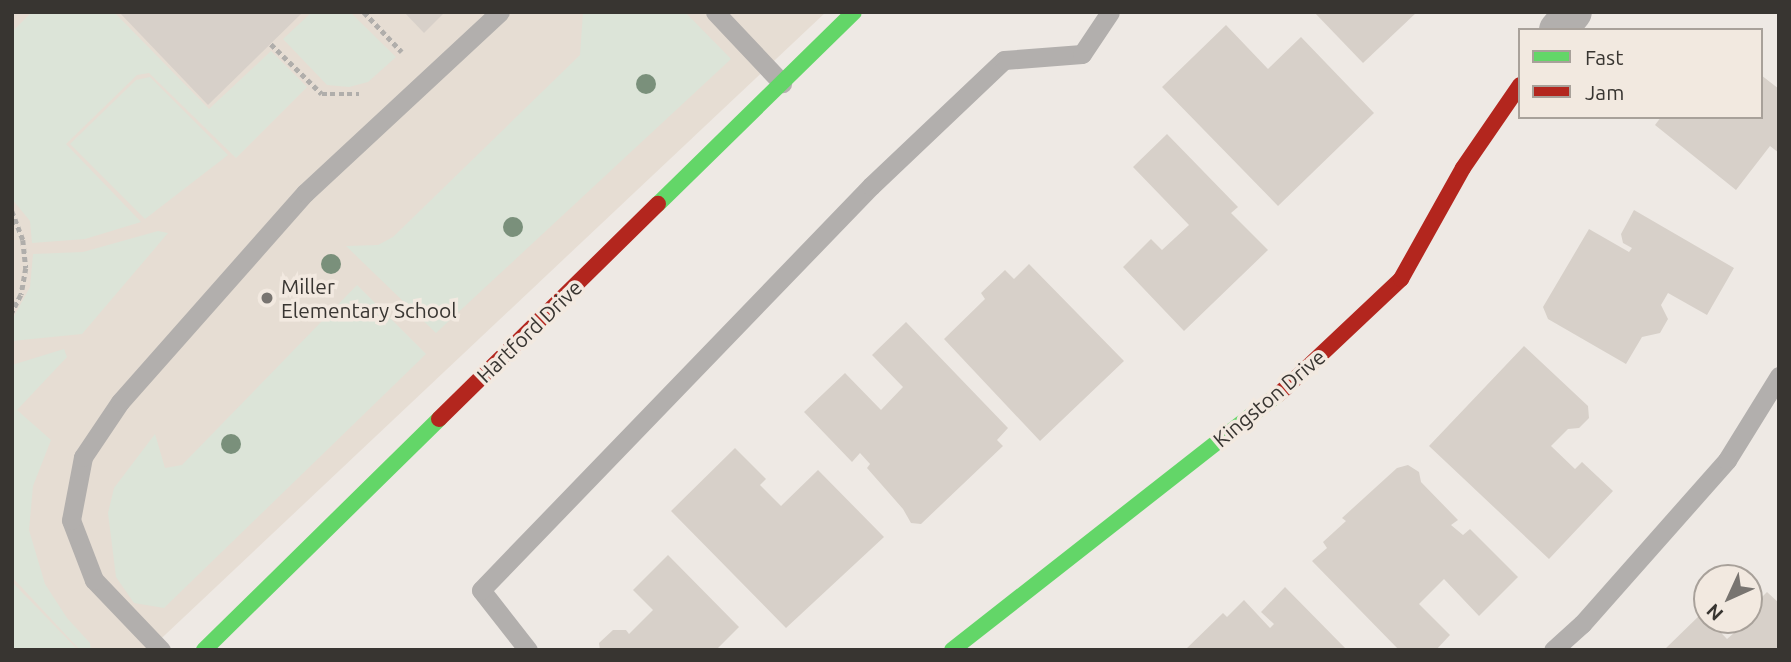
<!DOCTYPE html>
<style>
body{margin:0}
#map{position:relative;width:1791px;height:662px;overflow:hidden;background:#eee9e4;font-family:Ubuntu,sans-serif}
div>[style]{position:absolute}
.built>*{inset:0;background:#e6ddd3}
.green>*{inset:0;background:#dce4d8}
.building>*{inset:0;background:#d7d0c9}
.path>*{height:4.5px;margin-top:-2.25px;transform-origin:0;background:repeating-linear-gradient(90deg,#b0aeab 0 5px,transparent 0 8.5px)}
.lane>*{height:19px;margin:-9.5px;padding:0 9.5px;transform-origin:9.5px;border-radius:9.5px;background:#b2afad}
.street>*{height:38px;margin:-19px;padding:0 19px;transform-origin:19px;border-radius:19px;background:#b2afad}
.fast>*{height:16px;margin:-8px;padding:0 8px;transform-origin:8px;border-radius:8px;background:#63d668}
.jam>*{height:16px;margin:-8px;padding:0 8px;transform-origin:8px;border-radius:8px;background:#b3261e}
.trees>*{width:20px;height:20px;margin:-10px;border-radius:50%;background:#7a907b}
.dots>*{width:19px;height:19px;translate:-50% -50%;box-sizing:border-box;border:4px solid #f2e9e0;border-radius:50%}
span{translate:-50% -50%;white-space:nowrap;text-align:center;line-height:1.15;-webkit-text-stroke:7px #f2e9e0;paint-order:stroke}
.poi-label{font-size:21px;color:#383531}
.left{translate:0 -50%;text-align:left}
.street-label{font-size:21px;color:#383531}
.frame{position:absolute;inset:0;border:14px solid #383531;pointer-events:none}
.legend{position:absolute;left:1518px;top:28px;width:245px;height:91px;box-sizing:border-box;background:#f2e9e0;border:2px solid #a8a19a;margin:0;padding:9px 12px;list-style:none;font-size:21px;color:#383531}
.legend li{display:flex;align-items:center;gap:14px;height:35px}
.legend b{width:35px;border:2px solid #a8a19a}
.north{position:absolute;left:1693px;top:564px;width:70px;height:70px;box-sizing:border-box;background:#f2e9e0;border:2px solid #a8a19a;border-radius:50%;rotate:225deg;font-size:19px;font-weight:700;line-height:28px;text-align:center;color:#383531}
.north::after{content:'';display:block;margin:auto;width:24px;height:32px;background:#787470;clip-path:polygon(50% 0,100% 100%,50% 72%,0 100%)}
</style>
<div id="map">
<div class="built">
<i style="clip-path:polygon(12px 12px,826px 12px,149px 650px,77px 650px,12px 583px)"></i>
</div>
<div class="green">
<i style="clip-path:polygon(32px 12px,114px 12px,209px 109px,271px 51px,307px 87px,236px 158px,149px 73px,137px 75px,66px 144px,141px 222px,85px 239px,32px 243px,30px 221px,12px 199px,12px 32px)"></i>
<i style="clip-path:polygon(312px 12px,350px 12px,396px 57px,368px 82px,349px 87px,327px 85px,283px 39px)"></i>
<i style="clip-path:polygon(583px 12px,685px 12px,731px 59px,436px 333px,346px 246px,378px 245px,393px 237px,580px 55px)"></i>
<i style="clip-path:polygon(150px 77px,228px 155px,145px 219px,70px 144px,136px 80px)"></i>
<i style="clip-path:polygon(158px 231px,168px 233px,82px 334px,12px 341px,12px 320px,30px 287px,33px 254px,83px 252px)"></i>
<i style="clip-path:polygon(357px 285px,426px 354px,164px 608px,134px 603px,116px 577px,108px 513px,114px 488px,155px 434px,165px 468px,182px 465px)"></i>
<i style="clip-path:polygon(64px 349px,67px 357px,17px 410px,51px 440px,33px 486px,29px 530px,45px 584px,67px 618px,90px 643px,91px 650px,80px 650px,12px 577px,12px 365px)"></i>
<i style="clip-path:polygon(12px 582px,78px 650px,12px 650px)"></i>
</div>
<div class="building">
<i style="clip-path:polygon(119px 12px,303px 12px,208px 105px)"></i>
<i style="clip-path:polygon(404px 12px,445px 12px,424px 33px)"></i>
<i style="clip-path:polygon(1314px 12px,1417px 12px,1363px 63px)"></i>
<i style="clip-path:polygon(1226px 25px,1268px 69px,1301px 37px,1374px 113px,1278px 206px,1162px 87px)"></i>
<i style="clip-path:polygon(1761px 75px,1779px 89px,1779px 153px,1770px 146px,1736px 190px,1655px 125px,1661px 117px,1761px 117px)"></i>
<i style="clip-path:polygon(1167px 134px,1238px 207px,1231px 213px,1268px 250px,1184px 331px,1123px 267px,1151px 239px,1162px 250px,1189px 225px,1133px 167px)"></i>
<i style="clip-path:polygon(1634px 210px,1734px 268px,1707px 315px,1668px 293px,1661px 305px,1668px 319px,1660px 333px,1642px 337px,1626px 364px,1548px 319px,1543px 307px,1589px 229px,1629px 252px,1632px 248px,1623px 243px,1621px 234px)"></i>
<i style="clip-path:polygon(1029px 264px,1124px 361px,1040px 441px,944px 339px,985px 299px,981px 293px,1005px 270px,1014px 279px)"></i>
<i style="clip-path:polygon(906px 322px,1008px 428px,997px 440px,1003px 446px,921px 524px,911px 523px,903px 509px,867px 468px,870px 464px,860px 453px,852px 462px,804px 412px,845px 373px,881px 410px,903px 387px,872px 355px)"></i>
<i style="clip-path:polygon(1524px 346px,1588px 406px,1589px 418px,1579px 428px,1568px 429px,1551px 446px,1575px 469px,1582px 462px,1613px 491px,1549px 559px,1429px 446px)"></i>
<i style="clip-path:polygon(735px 448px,766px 479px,760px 485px,781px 506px,818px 470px,884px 537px,786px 628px,671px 511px)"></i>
<i style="clip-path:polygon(1408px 465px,1419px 472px,1421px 482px,1458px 520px,1451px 525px,1463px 535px,1470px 529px,1518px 577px,1479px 616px,1444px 579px,1419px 604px,1450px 635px,1436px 650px,1399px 650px,1312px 561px,1327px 548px,1323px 542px,1346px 521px,1342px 518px,1397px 468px)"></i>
<i style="clip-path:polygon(668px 555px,739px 627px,716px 650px,600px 650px,599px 643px,613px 630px,626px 630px,629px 634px,653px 610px,633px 590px)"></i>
<i style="clip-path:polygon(1285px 587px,1347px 650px,1185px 650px,1223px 613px,1227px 617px,1244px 600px,1270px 628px,1274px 624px,1261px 612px)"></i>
<i style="clip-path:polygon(1767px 592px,1779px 603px,1779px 650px,1664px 650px,1702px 613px,1727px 639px,1749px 620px,1749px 610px)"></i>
</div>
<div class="path">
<i style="left:364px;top:12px;width:55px;rotate:46.5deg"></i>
<i style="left:271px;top:44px;width:71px;rotate:44.4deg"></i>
<i style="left:322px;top:94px;width:37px"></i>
<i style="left:12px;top:211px;width:31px;rotate:69deg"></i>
<i style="left:23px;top:240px;width:28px;rotate:84deg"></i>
<i style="left:26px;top:268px;width:27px;rotate:100deg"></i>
<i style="left:21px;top:295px;width:20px;rotate:117deg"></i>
</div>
<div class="lane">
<i style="left:715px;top:12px;width:98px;rotate:46.7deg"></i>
<i style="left:161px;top:650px;width:97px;rotate:-133.7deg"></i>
<i style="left:94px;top:580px;width:64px;rotate:-111deg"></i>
<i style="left:71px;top:520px;width:64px;rotate:-79.2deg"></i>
<i style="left:83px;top:457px;width:66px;rotate:-56.1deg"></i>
<i style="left:120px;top:402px;width:279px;rotate:-48.5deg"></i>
<i style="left:305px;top:193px;width:266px;rotate:-42.9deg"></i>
<i style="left:528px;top:650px;width:76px;rotate:-128.1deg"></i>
<i style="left:481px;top:590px;width:562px;rotate:-46.01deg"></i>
<i style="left:871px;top:186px;width:183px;rotate:-43.5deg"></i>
<i style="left:1004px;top:60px;width:78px;rotate:-4.4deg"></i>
<i style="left:1082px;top:54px;width:50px;rotate:-56.3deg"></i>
<i style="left:1553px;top:650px;width:39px;rotate:-42deg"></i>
<i style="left:1582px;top:624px;width:219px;rotate:-48.5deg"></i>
<i style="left:1727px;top:460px;width:99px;rotate:-58.2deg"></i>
</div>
<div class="street">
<i style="left:1558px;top:30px;width:23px;rotate:-50deg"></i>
</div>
<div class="fast">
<i style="left:658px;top:204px;width:274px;rotate:-44.4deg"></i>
<i style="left:204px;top:650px;width:330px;rotate:-44.5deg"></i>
<i style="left:952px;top:650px;width:415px;rotate:-38.1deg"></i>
</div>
<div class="jam">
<i style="left:1279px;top:394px;width:168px;rotate:-43.3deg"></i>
<i style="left:1401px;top:279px;width:127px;rotate:-60.8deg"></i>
<i style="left:1463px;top:168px;width:101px;rotate:-55.5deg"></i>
<i style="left:439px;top:419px;width:307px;rotate:-44.5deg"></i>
</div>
<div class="trees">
<i style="left:646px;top:84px"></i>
<i style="left:513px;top:227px"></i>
<i style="left:331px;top:264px"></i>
<i style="left:231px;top:444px"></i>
</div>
<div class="dots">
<i style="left:267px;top:298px;background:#787470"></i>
</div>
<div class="poi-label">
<span class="left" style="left:281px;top:298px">Miller<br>Elementary School</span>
</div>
<div class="street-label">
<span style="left:529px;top:331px;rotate:-44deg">Hartford Drive</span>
<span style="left:1269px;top:398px;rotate:-40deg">Kingston Drive</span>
</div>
<div class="frame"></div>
<ul class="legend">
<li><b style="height:9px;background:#63d668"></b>Fast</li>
<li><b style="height:9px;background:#b3261e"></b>Jam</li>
</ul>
<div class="north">N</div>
</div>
